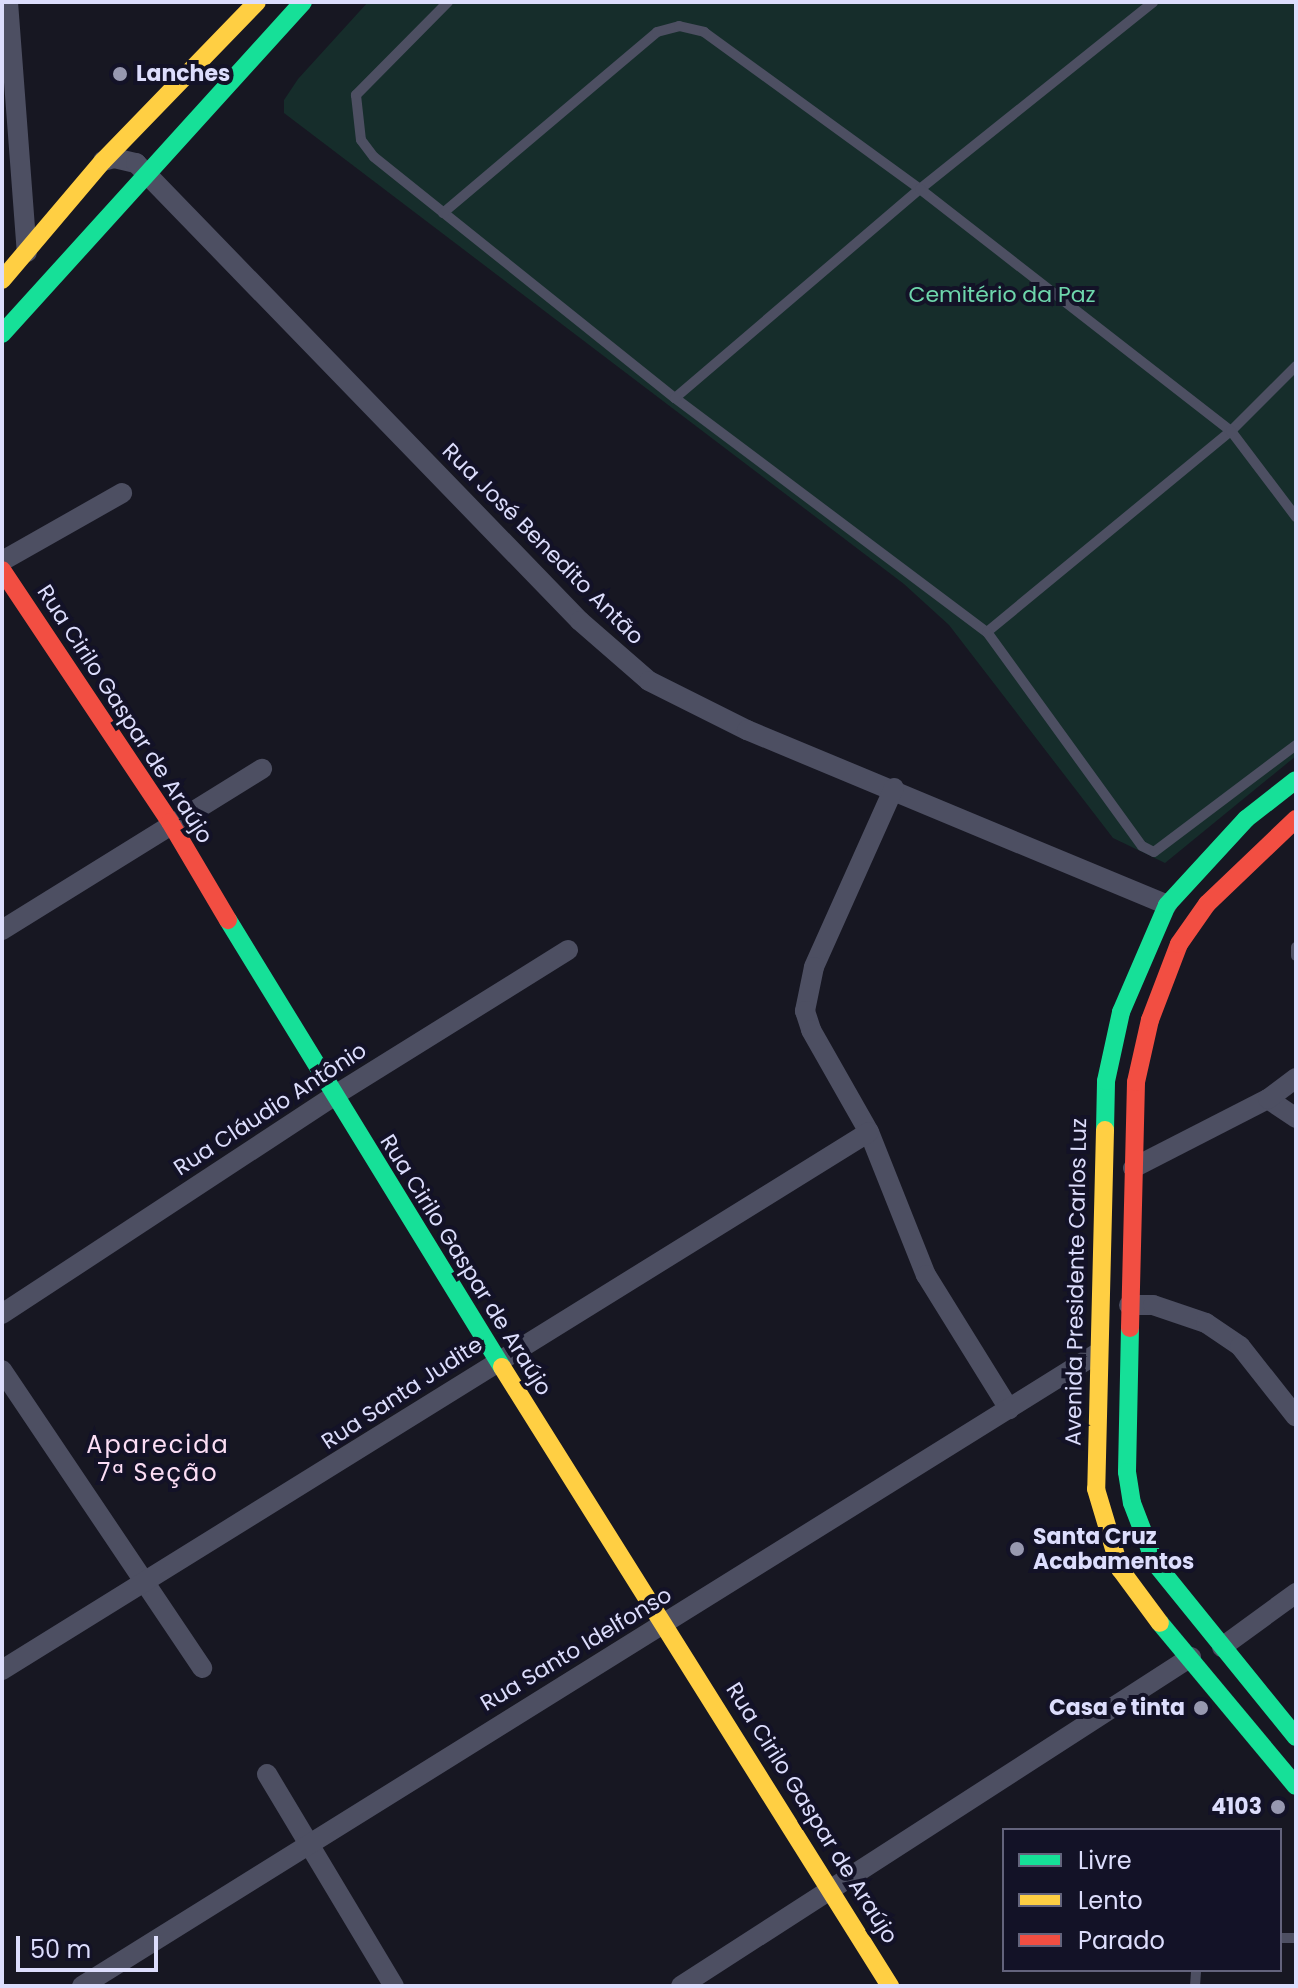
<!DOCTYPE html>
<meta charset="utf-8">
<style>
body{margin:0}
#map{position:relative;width:1298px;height:1988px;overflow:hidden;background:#171722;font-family:Poppins,sans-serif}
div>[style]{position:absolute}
.green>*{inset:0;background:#162d2b}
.lane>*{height:10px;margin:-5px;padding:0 5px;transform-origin:5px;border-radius:5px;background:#4d4f62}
.street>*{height:20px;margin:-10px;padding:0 10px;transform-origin:10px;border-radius:10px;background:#4d4f62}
.fast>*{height:18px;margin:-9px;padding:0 9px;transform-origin:9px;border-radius:9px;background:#16e098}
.slow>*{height:18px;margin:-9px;padding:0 9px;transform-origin:9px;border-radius:9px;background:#ffcf43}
.jam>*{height:18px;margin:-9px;padding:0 9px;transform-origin:9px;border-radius:9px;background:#f24e42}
.dots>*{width:22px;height:22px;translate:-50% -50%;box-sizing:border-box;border:4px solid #131227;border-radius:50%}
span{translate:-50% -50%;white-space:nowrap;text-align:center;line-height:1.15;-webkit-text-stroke:8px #131227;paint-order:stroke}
.poi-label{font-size:22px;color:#dcddfc;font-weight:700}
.left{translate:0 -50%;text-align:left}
.right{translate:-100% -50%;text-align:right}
.park-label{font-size:22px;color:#6ed6ac}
.street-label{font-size:22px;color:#dcddfc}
.neighbourhood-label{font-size:24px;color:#fcdef5;letter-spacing:2px}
.frame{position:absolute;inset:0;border:4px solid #dcddfc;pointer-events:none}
.legend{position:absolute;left:1002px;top:1828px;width:280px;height:144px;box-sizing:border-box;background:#131227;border:2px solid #63637c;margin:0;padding:10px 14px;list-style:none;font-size:24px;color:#dcddfc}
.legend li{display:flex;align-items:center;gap:16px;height:40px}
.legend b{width:40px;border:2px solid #63637c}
.scale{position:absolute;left:16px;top:1936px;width:142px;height:36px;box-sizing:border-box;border:4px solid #dcddfc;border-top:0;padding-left:10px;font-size:24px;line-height:28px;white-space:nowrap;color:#dcddfc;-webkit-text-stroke:6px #131227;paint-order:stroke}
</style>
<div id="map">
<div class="green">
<i style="clip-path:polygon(368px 2px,1296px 2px,1296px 756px,1165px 863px,1113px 838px,949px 625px,904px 584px,284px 113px,284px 100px,298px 79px)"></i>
</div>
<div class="lane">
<i style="left:448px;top:2px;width:131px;rotate:134.7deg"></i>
<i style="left:356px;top:95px;width:45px;rotate:83.7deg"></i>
<i style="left:361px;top:140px;width:21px;rotate:53deg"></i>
<i style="left:374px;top:157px;width:386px;rotate:38.7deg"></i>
<i style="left:675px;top:398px;width:390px;rotate:36.9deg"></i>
<i style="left:987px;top:632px;width:316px;rotate:-39.5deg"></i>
<i style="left:1231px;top:431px;width:92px;rotate:-45deg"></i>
<i style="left:443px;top:213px;width:280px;rotate:-40.2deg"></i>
<i style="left:657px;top:32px;width:23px;rotate:-15deg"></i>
<i style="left:679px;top:26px;width:26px;rotate:13deg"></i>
<i style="left:704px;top:32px;width:267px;rotate:36deg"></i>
<i style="left:920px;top:189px;width:299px;rotate:-38.7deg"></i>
<i style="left:675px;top:398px;width:322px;rotate:-40.5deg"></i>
<i style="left:920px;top:189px;width:394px;rotate:37.9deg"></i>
<i style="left:1231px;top:431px;width:108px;rotate:52.9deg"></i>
<i style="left:987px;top:632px;width:264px;rotate:54.1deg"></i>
<i style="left:1142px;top:846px;width:13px;rotate:27deg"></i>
<i style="left:1154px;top:852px;width:178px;rotate:-37deg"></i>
<i style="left:1296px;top:947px;width:9px;rotate:90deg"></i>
<i style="left:1280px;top:1938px;width:16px"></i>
<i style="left:1195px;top:1986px;width:16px;rotate:-86deg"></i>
</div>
<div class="street">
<i style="left:8px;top:2px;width:251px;rotate:85.7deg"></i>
<i style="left:103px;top:161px;width:11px;rotate:-15deg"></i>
<i style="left:114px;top:158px;width:23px;rotate:13deg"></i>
<i style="left:136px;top:163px;width:638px;rotate:45.89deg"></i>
<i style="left:580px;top:621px;width:91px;rotate:41deg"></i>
<i style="left:649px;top:681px;width:110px;rotate:26.6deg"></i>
<i style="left:747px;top:730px;width:455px;rotate:22.6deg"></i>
<i style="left:2px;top:561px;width:138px;rotate:-29.5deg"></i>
<i style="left:894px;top:788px;width:196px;rotate:114.1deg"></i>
<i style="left:814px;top:967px;width:45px;rotate:101.6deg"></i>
<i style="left:805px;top:1011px;width:20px;rotate:72deg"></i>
<i style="left:811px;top:1030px;width:117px;rotate:60.4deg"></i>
<i style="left:869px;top:1132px;width:154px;rotate:68.3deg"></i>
<i style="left:926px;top:1275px;width:158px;rotate:58.2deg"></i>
<i style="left:2px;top:930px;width:306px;rotate:-31.8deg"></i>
<i style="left:1268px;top:1099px;width:34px;rotate:34deg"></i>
<i style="left:1133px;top:1168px;width:152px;rotate:-27.1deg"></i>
<i style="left:1268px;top:1099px;width:35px;rotate:-37deg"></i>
<i style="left:1129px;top:1305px;width:24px"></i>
<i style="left:1153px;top:1305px;width:56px;rotate:18.8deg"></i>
<i style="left:1206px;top:1323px;width:41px;rotate:34.1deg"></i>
<i style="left:1240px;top:1346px;width:90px;rotate:51.7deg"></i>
<i style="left:2px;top:1314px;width:395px;rotate:-33.3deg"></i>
<i style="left:332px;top:1097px;width:278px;rotate:-31.9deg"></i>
<i style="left:2px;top:1370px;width:359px;rotate:56.1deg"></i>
<i style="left:1222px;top:1647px;width:92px;rotate:-36.1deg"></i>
<i style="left:2px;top:1670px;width:1020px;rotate:-31.82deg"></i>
<i style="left:267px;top:1774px;width:247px;rotate:59.1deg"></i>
<i style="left:82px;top:1986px;width:1195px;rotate:-31.93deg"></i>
<i style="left:681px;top:1986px;width:607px;rotate:-32.83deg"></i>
</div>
<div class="fast">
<i style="left:2px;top:334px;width:448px;rotate:-47.8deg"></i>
<i style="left:228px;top:920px;width:524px;rotate:58.49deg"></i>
<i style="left:1105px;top:1130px;width:49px;rotate:-88.8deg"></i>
<i style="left:1106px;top:1081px;width:71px;rotate:-77.7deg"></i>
<i style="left:1121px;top:1012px;width:116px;rotate:-66.7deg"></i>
<i style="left:1167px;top:905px;width:117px;rotate:-47.4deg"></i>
<i style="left:1246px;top:819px;width:63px;rotate:-38deg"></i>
<i style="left:1130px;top:1328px;width:144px;rotate:91.2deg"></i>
<i style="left:1127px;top:1472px;width:31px;rotate:81deg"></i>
<i style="left:1132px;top:1503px;width:64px;rotate:69deg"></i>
<i style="left:1155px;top:1563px;width:224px;rotate:51deg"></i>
<i style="left:1160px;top:1623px;width:212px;rotate:50.2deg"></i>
</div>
<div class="slow">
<i style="left:2px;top:280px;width:156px;rotate:-49.7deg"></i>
<i style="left:103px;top:161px;width:221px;rotate:-45.9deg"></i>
<i style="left:1105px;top:1130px;width:359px;rotate:91.4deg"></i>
<i style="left:1096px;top:1489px;width:84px;rotate:73.3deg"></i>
<i style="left:1120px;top:1569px;width:67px;rotate:53.5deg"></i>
<i style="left:502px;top:1367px;width:731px;rotate:57.92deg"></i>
</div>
<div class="jam">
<i style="left:2px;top:570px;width:303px;rotate:56.3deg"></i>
<i style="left:170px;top:822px;width:114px;rotate:59.4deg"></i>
<i style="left:1130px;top:1328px;width:246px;rotate:-88.6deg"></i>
<i style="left:1136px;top:1082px;width:64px;rotate:-77.3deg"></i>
<i style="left:1150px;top:1020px;width:81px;rotate:-69.1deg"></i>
<i style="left:1179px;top:944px;width:49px;rotate:-55deg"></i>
<i style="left:1207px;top:904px;width:123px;rotate:-43.7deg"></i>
</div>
<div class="dots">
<i style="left:120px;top:74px;background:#9798b0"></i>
<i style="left:1017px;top:1549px;background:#9798b0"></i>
<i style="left:1201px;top:1708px;background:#9798b0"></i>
<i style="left:1278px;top:1807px;background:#9798b0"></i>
</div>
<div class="poi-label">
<span class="left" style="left:136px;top:74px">Lanches</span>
<span class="left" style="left:1033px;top:1549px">Santa Cruz<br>Acabamentos</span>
<span class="right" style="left:1185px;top:1708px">Casa e tinta</span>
<span class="right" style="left:1262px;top:1807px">4103</span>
</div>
<div class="park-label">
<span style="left:1002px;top:295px">Cemitério da Paz</span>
</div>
<div class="street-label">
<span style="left:543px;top:544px;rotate:45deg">Rua José Benedito Antão</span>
<span style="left:125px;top:714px;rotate:57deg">Rua Cirilo Gaspar de Araújo</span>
<span style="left:270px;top:1109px;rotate:-33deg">Rua Cláudio Antônio</span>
<span style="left:466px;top:1265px;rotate:58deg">Rua Cirilo Gaspar de Araújo</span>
<span style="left:1076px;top:1282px;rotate:-89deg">Avenida Presidente Carlos Luz</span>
<span style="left:402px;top:1393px;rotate:-33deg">Rua Santa Judite</span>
<span style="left:576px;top:1649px;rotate:-31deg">Rua Santo Idelfonso</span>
<span style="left:812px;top:1813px;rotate:58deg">Rua Cirilo Gaspar de Araújo</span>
</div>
<div class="neighbourhood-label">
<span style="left:158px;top:1459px">Aparecida<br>7ª Seção</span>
</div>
<div class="frame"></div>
<ul class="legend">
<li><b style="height:10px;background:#16e098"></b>Livre</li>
<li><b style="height:10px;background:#ffcf43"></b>Lento</li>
<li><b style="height:10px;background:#f24e42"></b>Parado</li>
</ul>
<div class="scale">50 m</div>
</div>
